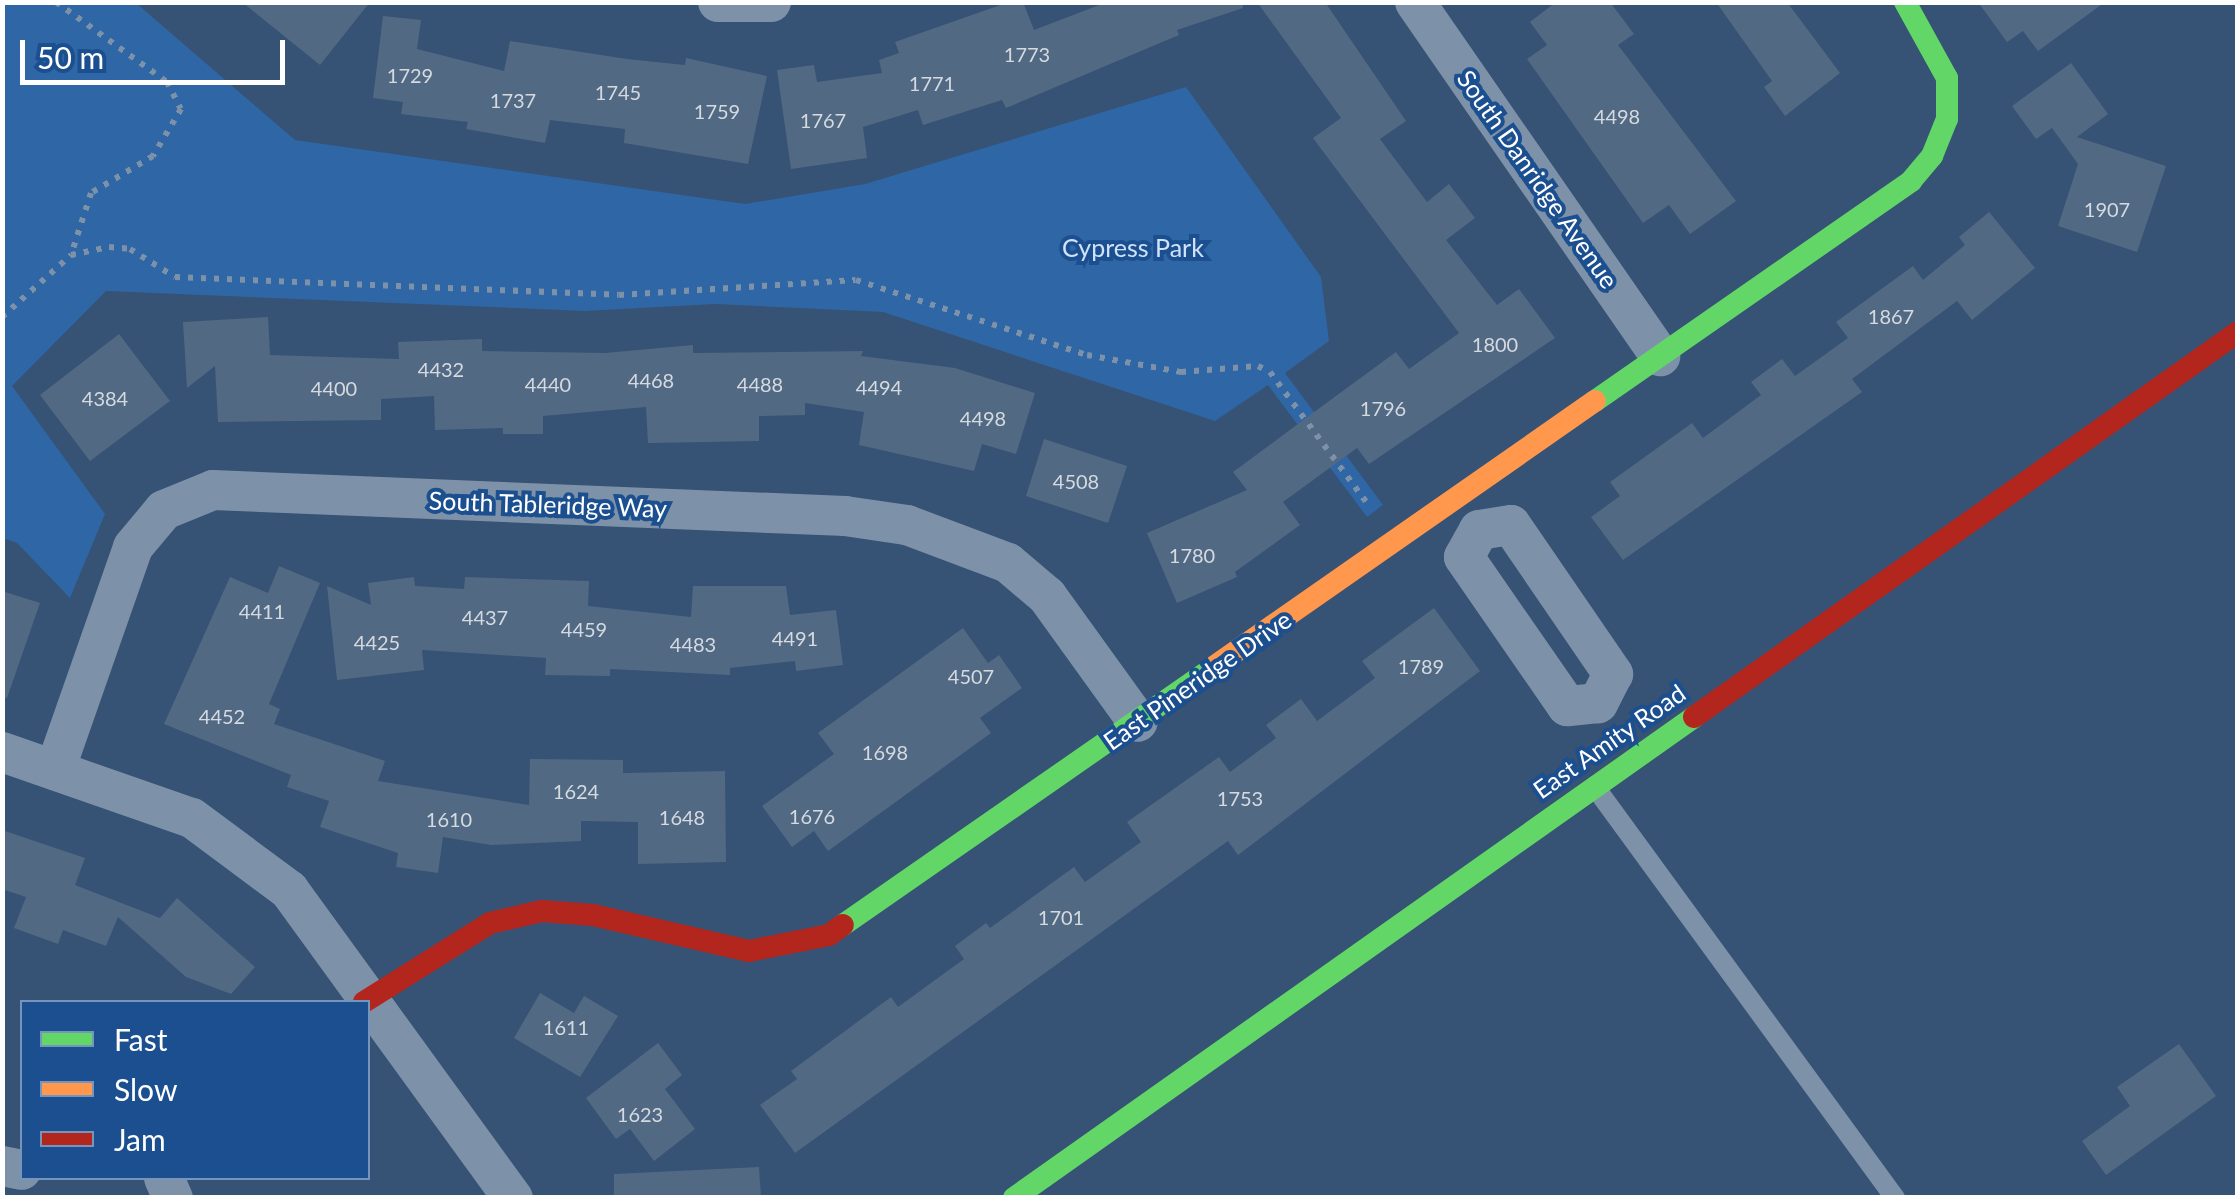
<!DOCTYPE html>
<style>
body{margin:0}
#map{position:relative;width:2240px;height:1200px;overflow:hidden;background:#365274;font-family:Lato,sans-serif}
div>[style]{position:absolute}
.green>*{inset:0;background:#2f66a5}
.building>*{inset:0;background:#526984}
.path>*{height:6px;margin-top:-3px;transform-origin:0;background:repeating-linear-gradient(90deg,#7d92a8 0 5px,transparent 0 13px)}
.lane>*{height:20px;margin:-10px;padding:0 10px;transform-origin:10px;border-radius:10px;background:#7d92a8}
.street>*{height:40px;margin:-20px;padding:0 20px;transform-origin:20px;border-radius:20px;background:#7d92a8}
.fast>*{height:22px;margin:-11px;padding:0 11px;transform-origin:11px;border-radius:11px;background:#63d668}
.slow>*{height:22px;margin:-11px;padding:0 11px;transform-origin:11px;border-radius:11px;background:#ff974d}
.jam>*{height:22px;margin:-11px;padding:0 11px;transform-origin:11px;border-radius:11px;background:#b3261e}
span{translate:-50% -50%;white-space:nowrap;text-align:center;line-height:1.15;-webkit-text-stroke:8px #1b4f8f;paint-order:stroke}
.number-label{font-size:20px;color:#d4dae0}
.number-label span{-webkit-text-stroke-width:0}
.street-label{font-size:25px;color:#fff}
.park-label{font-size:25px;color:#cfe3fa}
.frame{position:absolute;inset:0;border:5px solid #fff;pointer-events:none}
.legend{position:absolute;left:20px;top:1000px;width:350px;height:180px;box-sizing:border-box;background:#1b4f8f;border:2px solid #7695bc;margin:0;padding:12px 18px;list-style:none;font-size:30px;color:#fff}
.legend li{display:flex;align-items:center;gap:20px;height:50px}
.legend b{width:50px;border:2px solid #7695bc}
.scale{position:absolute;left:20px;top:40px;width:265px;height:45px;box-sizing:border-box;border:5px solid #fff;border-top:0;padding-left:12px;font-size:30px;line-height:35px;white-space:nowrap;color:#fff;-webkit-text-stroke:8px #1b4f8f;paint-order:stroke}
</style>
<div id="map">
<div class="green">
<i style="clip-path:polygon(3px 2px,136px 3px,295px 140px,745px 204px,865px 184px,1186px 87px,1321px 277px,1329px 341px,1285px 373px,1383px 505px,1367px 517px,1268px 385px,1215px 421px,883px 312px,715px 304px,585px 311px,106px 291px,12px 386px,105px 514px,70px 598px,17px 543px,3px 538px)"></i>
</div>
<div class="building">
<i style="clip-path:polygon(242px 2px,370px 2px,320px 65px)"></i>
<i style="clip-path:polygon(1009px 2px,1023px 2px,1034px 30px,1107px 2px,1242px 2px,1243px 8px,1177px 30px,1179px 35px,1006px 108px,1002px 100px,923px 125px,918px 110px,863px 127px,867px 158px,791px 169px,777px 70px,814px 65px,817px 82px,882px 73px,879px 60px,899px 53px,895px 42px)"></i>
<i style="clip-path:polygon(1257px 2px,1325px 2px,1406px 121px,1380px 139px,1427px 202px,1449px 184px,1475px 218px,1446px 240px,1497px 305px,1519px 289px,1555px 338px,1369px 464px,1357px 448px,1283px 502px,1300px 525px,1235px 572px,1237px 577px,1177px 603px,1147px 533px,1247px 490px,1233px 472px,1325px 404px,1396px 352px,1409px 369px,1459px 333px,1313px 138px,1341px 118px)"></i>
<i style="clip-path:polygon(1556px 2px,1610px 2px,1634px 34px,1618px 45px,1736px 201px,1690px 234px,1669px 205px,1643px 223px,1527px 59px,1547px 45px,1530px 22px)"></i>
<i style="clip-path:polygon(1716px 2px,1787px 2px,1840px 73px,1785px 116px,1764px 87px,1772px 81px)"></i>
<i style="clip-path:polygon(1978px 2px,2105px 2px,2038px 51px,2023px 31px,2007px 42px)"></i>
<i style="clip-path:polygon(383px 16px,421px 20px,417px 49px,504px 71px,510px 41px,627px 59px,685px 65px,686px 58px,767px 76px,748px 164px,624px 143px,625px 129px,550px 120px,545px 143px,466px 129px,468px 122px,401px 114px,403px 102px,373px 98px)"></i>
<i style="clip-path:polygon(2071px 63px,2108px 114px,2077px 137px,2166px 166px,2137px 252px,2058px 226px,2078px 164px,2052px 128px,2036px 139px,2012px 106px)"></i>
<i style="clip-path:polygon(1989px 212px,2035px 268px,1972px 320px,1957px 301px,1852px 379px,1862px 392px,1623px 560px,1591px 517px,1620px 496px,1610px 482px,1692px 423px,1703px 438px,1761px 395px,1751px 382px,1782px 359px,1795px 376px,1848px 338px,1836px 322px,1913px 266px,1923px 280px,1965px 245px,1959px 237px)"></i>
<i style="clip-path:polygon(268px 317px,270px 355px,399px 359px,398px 342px,482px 339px,482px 351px,605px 353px,693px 345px,693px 353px,863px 351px,861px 356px,955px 368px,1035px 393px,1016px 454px,982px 444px,974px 471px,859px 445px,864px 412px,805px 403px,805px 415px,759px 416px,759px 441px,648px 443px,646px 407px,543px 416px,543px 434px,503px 434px,503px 428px,435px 430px,434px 396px,381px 399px,381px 420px,218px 422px,215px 366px,187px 388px,183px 322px)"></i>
<i style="clip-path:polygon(119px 334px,170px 401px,90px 461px,40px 395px)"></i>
<i style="clip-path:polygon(1044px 439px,1127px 466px,1108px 523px,1026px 496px)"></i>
<i style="clip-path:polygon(279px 566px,320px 583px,269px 704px,280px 709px,274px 724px,385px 761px,378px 781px,529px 805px,530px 759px,623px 760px,623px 773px,725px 771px,726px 862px,638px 864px,638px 822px,581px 821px,581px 841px,491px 845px,443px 837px,438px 873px,396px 867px,398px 853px,320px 827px,329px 801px,287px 787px,291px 775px,164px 724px,230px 577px,268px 593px)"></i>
<i style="clip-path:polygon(414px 577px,415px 586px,464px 589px,465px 577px,589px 581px,588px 606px,691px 617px,693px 586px,786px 586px,790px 615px,836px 610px,843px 665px,796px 671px,795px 661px,730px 668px,730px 675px,610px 669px,610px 676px,545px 675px,546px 658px,422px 650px,424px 670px,337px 680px,327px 586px,371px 605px,368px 583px)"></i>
<i style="clip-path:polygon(2px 591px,40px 603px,7px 698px,2px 697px)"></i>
<i style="clip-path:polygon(1434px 608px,1480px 671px,1238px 855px,1228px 841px,795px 1153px,760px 1105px,797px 1079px,791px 1071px,891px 997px,898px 1007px,964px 959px,955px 946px,986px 923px,990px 928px,1074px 867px,1085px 882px,1141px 842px,1127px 822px,1219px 757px,1230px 772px,1276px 738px,1266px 725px,1301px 699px,1317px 721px,1375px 678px,1362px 661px)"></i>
<i style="clip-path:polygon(963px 628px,988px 663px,999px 655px,1022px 688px,980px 718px,991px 733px,828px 851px,814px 831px,792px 847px,762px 806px,834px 754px,818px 733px)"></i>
<i style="clip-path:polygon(2px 830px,85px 858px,75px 885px,160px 918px,177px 898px,255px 967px,231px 994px,186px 977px,118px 917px,106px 946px,63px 930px,58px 944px,14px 928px,26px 897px,2px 889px)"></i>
<i style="clip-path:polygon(540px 993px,574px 1013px,584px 996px,618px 1016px,580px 1077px,514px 1038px)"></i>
<i style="clip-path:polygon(658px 1043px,682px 1075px,665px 1089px,695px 1129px,654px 1161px,630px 1129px,616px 1139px,586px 1098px)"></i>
<i style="clip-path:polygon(2179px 1044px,2216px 1096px,2106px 1175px,2082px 1141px,2130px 1106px,2117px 1087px)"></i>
<i style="clip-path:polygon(759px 1167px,761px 1198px,614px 1198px,614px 1174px)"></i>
</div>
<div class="path">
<i style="left:56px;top:2px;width:137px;rotate:35.8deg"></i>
<i style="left:167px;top:82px;width:30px;rotate:63deg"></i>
<i style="left:181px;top:109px;width:55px;rotate:120.8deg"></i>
<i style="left:153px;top:156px;width:72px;rotate:149.2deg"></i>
<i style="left:91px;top:193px;width:65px;rotate:107.9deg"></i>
<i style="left:2px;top:317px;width:93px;rotate:-41.9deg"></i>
<i style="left:71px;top:255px;width:39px;rotate:-12deg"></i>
<i style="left:109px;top:247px;width:21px;rotate:5deg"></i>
<i style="left:130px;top:249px;width:53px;rotate:31.9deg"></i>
<i style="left:175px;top:277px;width:444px;rotate:2.3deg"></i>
<i style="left:619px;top:295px;width:237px;rotate:-3.6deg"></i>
<i style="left:856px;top:280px;width:243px;rotate:18deg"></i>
<i style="left:1087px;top:355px;width:96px;rotate:10.3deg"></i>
<i style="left:1181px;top:372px;width:77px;rotate:-4.5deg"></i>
<i style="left:1258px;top:366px;width:13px;rotate:27deg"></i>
<i style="left:1270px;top:372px;width:167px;rotate:53.5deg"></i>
</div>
<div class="lane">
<i style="left:1595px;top:787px;width:509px;rotate:53.87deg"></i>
</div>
<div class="street">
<i style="left:718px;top:2px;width:53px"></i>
<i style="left:1415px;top:2px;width:431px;rotate:55.3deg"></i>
<i style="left:1511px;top:525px;width:181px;rotate:55.6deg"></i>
<i style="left:1613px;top:674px;width:33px;rotate:117deg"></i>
<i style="left:1598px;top:703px;width:31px;rotate:174deg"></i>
<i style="left:1567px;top:706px;width:181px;rotate:-124.7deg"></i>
<i style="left:1464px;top:557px;width:31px;rotate:-61deg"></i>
<i style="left:1479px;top:530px;width:32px;rotate:-9deg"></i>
<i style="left:2px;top:752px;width:201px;rotate:19.2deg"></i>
<i style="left:192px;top:818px;width:121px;rotate:36.6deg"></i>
<i style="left:289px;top:890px;width:381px;rotate:54deg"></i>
<i style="left:55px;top:770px;width:236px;rotate:-70.7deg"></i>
<i style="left:133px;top:547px;width:48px;rotate:-50deg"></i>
<i style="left:164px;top:510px;width:53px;rotate:-22.2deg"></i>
<i style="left:213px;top:490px;width:633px;rotate:2.36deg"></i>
<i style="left:845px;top:516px;width:63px;rotate:8.3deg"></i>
<i style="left:907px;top:525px;width:108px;rotate:20.6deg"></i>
<i style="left:1008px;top:563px;width:51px;rotate:40.2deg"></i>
<i style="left:1047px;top:596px;width:155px;rotate:54.2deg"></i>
<i style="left:2px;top:1166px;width:20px;rotate:11deg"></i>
<i style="left:164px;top:1178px;width:22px;rotate:66deg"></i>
</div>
<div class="fast">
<i style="left:1595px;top:401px;width:385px;rotate:-34.8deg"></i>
<i style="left:1911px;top:181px;width:33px;rotate:-50deg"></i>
<i style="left:1932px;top:156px;width:40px;rotate:-68deg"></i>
<i style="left:1947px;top:119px;width:41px;rotate:-90deg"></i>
<i style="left:1947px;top:78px;width:87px;rotate:-118.9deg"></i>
<i style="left:843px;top:925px;width:453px;rotate:-34.8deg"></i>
<i style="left:1014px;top:1198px;width:833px;rotate:-35.27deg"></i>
</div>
<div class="slow">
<i style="left:1215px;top:666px;width:463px;rotate:-34.9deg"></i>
</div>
<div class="jam">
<i style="left:1694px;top:717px;width:666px;rotate:-35.29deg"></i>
<i style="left:364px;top:1002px;width:149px;rotate:-32.1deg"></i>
<i style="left:490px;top:923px;width:53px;rotate:-13deg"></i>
<i style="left:542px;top:911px;width:51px;rotate:4.5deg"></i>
<i style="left:593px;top:915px;width:160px;rotate:13deg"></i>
<i style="left:749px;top:951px;width:82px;rotate:-11.3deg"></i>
<i style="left:829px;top:935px;width:17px;rotate:-36deg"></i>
</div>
<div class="number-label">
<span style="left:1027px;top:54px">1773</span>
<span style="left:410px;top:75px">1729</span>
<span style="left:932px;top:83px">1771</span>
<span style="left:618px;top:92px">1745</span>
<span style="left:513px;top:100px">1737</span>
<span style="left:717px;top:111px">1759</span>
<span style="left:1617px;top:116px">4498</span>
<span style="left:823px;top:120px">1767</span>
<span style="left:2107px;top:209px">1907</span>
<span style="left:1891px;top:316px">1867</span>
<span style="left:1495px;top:344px">1800</span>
<span style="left:441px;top:369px">4432</span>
<span style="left:651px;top:380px">4468</span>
<span style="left:548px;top:384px">4440</span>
<span style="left:760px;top:384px">4488</span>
<span style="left:879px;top:387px">4494</span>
<span style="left:334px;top:388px">4400</span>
<span style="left:105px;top:398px">4384</span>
<span style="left:1383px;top:408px">1796</span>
<span style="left:983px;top:418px">4498</span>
<span style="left:1076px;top:481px">4508</span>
<span style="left:1192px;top:555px">1780</span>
<span style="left:262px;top:611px">4411</span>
<span style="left:485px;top:617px">4437</span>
<span style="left:584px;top:629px">4459</span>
<span style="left:795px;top:638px">4491</span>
<span style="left:377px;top:642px">4425</span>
<span style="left:693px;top:644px">4483</span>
<span style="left:1421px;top:666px">1789</span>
<span style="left:971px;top:676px">4507</span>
<span style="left:222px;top:716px">4452</span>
<span style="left:885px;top:752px">1698</span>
<span style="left:576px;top:791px">1624</span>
<span style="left:1240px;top:798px">1753</span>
<span style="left:812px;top:816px">1676</span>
<span style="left:682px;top:817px">1648</span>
<span style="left:449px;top:819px">1610</span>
<span style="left:1061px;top:917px">1701</span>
<span style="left:566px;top:1027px">1611</span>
<span style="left:640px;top:1114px">1623</span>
</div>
<div class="street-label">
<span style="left:1538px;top:179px;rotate:55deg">South Danridge Avenue</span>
<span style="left:548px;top:504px;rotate:2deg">South Tableridge Way</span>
<span style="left:1197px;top:680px;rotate:-35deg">East Pineridge Drive</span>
<span style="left:1609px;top:741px;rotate:-35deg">East Amity Road</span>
</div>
<div class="park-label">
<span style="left:1133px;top:247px">Cypress Park</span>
</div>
<div class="frame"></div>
<ul class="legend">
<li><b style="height:12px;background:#63d668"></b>Fast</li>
<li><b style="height:12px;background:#ff974d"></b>Slow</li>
<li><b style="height:12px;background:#b3261e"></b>Jam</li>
</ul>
<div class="scale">50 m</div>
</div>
